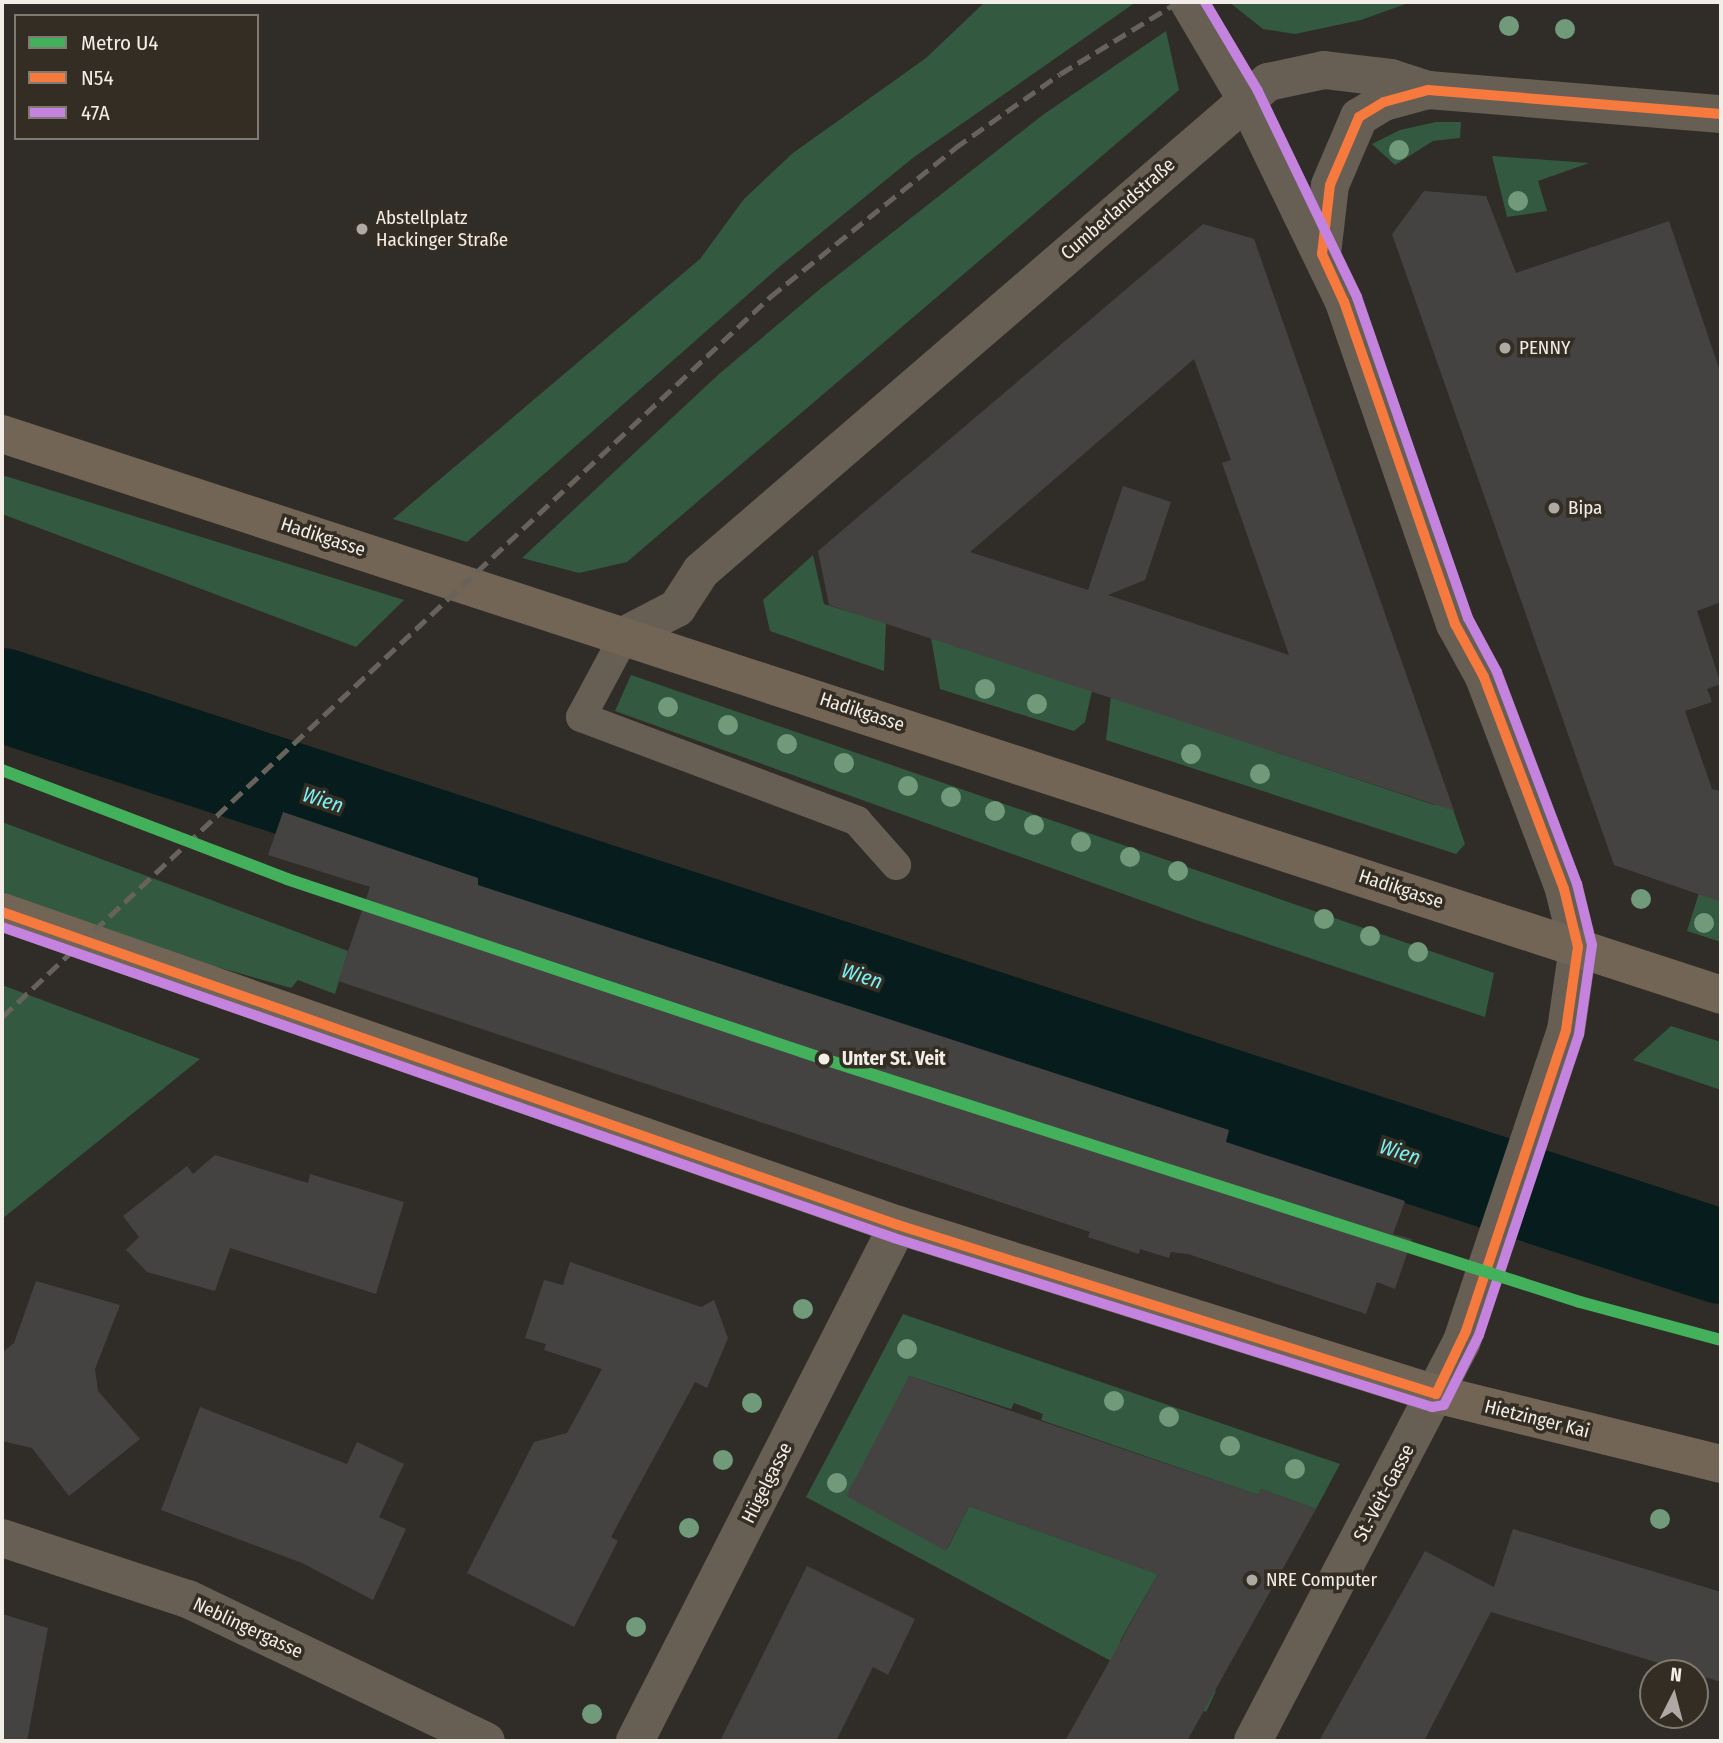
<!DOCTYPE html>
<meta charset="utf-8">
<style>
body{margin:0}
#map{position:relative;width:1723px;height:1743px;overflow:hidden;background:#302c27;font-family:"Fira Sans Condensed",sans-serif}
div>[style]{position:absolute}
.green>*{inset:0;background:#335a40}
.river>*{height:94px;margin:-47px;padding:0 47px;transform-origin:47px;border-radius:47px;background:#071d1d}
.building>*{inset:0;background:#454342}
.service>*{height:30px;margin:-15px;padding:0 15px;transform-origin:15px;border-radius:15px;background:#675e54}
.minor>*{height:38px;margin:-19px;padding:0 19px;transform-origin:19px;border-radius:19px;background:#675e54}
.tertiary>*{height:38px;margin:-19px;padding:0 19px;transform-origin:19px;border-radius:19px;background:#675e54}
.primary>*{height:38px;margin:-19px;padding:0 19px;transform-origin:19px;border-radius:19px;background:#726556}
.rail>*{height:5px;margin-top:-2.5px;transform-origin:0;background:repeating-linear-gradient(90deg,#67625a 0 14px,transparent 0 21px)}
.bus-1>*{height:10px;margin:-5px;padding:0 5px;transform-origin:5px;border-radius:5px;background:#f6793e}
.bus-2>*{height:10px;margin:-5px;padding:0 5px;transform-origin:5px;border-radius:5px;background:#c483df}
.metro-1>*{height:12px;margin:-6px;padding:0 6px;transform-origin:6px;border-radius:6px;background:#43b05b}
.trees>*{width:20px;height:20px;margin:-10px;border-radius:50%;background:#709a7a}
.dots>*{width:19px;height:19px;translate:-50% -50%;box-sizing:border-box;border:4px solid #342d23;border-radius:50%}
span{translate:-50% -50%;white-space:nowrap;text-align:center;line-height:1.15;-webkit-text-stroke:7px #342d23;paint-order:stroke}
.street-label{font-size:19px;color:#f2ede7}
.poi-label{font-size:19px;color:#f2ede7}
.left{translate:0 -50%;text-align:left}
.stop-label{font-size:19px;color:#f2ede7;font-weight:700}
.water-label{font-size:21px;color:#7bf1f6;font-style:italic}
.frame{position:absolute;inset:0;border:4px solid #f2ede7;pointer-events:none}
.legend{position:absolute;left:14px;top:14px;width:245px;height:126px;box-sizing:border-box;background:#342d23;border:2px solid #807a71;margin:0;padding:9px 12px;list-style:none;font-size:21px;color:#f2ede7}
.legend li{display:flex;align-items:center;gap:14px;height:35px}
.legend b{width:35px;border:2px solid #807a71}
.north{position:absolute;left:1639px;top:1659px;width:70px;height:70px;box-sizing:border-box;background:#342d23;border:2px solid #807a71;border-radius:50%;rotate:6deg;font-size:19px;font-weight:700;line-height:28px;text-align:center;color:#f2ede7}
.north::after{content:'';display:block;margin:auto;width:24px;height:32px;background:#aea9a4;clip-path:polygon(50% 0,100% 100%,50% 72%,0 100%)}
</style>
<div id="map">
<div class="green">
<i style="clip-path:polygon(985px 2px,1136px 2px,914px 157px,779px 267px,467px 542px,393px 519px,700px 259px,744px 199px,793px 153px,926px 58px)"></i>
<i style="clip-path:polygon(1229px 2px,1411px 2px,1361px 20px,1295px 34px,1263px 29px)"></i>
<i style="clip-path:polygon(1166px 31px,1179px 90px,627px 562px,579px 573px,522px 558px,719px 374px,820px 289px,1044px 114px)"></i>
<i style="clip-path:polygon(1436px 122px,1461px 122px,1460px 138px,1433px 141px,1395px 165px,1372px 144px,1400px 130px)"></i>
<i style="clip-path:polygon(1492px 156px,1589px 163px,1538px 181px,1547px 211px,1507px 217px)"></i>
<i style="clip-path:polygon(2px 475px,404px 600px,356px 647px,2px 514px)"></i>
<i style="clip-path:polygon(813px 555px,824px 604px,886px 623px,884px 671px,770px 631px,763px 600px)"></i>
<i style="clip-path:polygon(931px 638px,1092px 691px,1085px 722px,1074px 731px,940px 689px)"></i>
<i style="clip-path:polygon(631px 675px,1494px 973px,1485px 1017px,1193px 919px,615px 711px)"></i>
<i style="clip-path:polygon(1111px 697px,1434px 805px,1447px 792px,1465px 844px,1456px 854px,1106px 740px)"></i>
<i style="clip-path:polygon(2px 822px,348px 951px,335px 994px,298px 980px,291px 988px,126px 941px,2px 893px)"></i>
<i style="clip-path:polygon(1699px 893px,1721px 900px,1721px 942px,1687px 931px)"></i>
<i style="clip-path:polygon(2px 985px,200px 1059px,2px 1219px)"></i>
<i style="clip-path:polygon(1671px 1026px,1721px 1042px,1721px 1090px,1633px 1060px)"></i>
<i style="clip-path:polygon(903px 1314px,1340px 1464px,1316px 1509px,1261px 1489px,1258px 1495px,1041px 1420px,1043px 1414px,1014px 1403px,1011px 1409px,909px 1376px,948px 1548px,969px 1506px,1158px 1574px,1120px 1641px,1216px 1691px,1206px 1712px,806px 1497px)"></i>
</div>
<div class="river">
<i style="left:2px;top:695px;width:1809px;rotate:18.1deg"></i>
</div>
<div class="building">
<i style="clip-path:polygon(1424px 191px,1486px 196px,1516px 273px,1669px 221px,1721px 374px,1721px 602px,1697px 611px,1721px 684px,1707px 689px,1712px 702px,1685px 711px,1712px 789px,1721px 791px,1721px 902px,1614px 865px,1392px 234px)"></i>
<i style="clip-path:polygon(evenodd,1203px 224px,1254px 239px,1454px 811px,829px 605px,818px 551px,1203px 224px,1194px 359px,1231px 460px,1222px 463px,1289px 655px,1108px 595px,1145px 580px,1171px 502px,1123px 486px,1088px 590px,970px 552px,1194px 359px)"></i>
<i style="clip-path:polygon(283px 812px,478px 878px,478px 885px,1229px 1130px,1226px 1142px,1405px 1201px,1393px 1234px,1412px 1239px,1395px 1289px,1377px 1282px,1366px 1314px,1188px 1254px,1171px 1252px,1169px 1258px,1140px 1249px,1139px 1254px,1088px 1237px,1090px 1232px,338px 981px,370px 887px,268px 855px)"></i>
<i style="clip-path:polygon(215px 1155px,308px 1183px,310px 1174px,404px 1202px,376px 1294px,230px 1248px,215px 1291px,147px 1272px,126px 1250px,139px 1237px,123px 1216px,187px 1166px,193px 1174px)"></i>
<i style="clip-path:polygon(570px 1262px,701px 1307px,714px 1300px,728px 1338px,707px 1388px,695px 1382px,611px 1537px,618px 1541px,574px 1627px,467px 1573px,534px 1442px,567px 1433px,602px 1369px,544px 1350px,546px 1344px,525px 1338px,544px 1280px,563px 1285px)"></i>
<i style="clip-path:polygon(36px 1281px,120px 1305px,95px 1369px,98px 1391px,140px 1439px,69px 1496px,32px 1448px,2px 1441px,2px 1353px,14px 1343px)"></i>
<i style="clip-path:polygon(909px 1376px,1258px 1495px,1261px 1489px,1316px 1509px,1187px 1741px,1065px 1741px,1158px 1574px,969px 1506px,946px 1551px,846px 1496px)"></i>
<i style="clip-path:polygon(200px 1407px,347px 1464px,357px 1442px,404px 1464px,379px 1517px,406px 1529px,373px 1600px,302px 1563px,161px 1510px)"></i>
<i style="clip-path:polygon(1513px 1529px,1721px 1592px,1721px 1682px,1491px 1612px,1424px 1741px,1319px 1741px,1425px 1551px,1494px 1587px)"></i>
<i style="clip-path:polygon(807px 1566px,915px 1619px,888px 1675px,873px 1667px,836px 1741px,720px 1741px)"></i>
<i style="clip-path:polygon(2px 1614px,48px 1628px,27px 1741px,2px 1741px)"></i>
</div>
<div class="service">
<i style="left:625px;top:635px;width:93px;rotate:118.2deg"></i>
<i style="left:581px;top:717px;width:295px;rotate:20.6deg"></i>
<i style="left:857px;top:821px;width:59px;rotate:48.4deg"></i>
</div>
<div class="minor">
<i style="left:1322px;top:254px;width:69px;rotate:-83.4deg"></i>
<i style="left:1330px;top:185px;width:74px;rotate:-66.9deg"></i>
<i style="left:1359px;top:117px;width:29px;rotate:-31deg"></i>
<i style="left:1384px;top:102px;width:46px;rotate:-15.3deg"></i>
<i style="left:625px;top:635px;width:59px;rotate:-27.4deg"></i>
<i style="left:677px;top:608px;width:44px;rotate:-57deg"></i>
<i style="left:701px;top:571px;width:749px;rotate:-40.78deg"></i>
<i style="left:1268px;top:82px;width:57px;rotate:-12.1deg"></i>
<i style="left:1324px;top:70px;width:67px;rotate:6.8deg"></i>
<i style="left:1391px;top:78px;width:39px;rotate:18deg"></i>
<i style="left:1428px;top:90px;width:294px;rotate:4.7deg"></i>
<i style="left:2px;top:1538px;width:196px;rotate:18.2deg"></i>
<i style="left:188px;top:1599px;width:330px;rotate:25.5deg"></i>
<i style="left:635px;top:1741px;width:579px;rotate:-62.99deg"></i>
</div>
<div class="tertiary">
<i style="left:1189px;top:2px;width:110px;rotate:59.5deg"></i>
<i style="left:1245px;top:97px;width:228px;rotate:64.2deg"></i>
<i style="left:1344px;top:302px;width:341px;rotate:71deg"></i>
<i style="left:1455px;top:624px;width:60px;rotate:61.3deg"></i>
<i style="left:1484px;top:677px;width:227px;rotate:69.3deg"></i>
<i style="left:1564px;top:889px;width:60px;rotate:76.4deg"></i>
<i style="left:1578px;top:947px;width:84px;rotate:98.2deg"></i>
<i style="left:1566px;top:1030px;width:330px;rotate:108.5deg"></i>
<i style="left:1461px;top:1343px;width:449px;rotate:117.6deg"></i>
</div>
<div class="primary">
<i style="left:2px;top:434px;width:1808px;rotate:18.07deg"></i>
<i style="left:2px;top:912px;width:949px;rotate:19.26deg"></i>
<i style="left:898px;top:1225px;width:564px;rotate:17.44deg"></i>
<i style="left:1436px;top:1394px;width:293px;rotate:13.8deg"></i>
</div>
<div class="rail">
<i style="left:2px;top:1017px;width:1053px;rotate:-43.15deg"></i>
<i style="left:770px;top:297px;width:238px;rotate:-38.8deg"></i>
<i style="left:955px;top:148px;width:128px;rotate:-35.2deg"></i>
<i style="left:1060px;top:74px;width:138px;rotate:-31.4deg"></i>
</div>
<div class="bus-1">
<i style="left:2px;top:912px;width:949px;rotate:19.26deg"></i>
<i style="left:898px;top:1225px;width:564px;rotate:17.44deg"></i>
<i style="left:1436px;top:1394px;width:70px;rotate:-64.5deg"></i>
<i style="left:1466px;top:1331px;width:317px;rotate:-71.6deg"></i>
<i style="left:1566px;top:1030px;width:84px;rotate:-81.8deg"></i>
<i style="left:1578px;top:947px;width:60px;rotate:-103.6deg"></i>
<i style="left:1564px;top:889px;width:227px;rotate:-110.7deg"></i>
<i style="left:1484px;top:677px;width:60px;rotate:-118.7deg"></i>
<i style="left:1455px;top:624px;width:341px;rotate:-109deg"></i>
<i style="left:1344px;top:302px;width:53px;rotate:-114.6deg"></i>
<i style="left:1322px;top:254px;width:69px;rotate:-83.4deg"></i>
<i style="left:1330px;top:185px;width:74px;rotate:-66.9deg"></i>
<i style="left:1359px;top:117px;width:29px;rotate:-31deg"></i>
<i style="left:1384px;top:102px;width:46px;rotate:-15.3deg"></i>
<i style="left:1428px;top:90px;width:294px;rotate:4.7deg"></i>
</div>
<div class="bus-2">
<i style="left:2px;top:927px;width:945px;rotate:19.22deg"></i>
<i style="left:894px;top:1238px;width:564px;rotate:17.44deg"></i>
<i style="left:1432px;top:1407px;width:12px;rotate:-9deg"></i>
<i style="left:1444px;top:1405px;width:78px;rotate:-63.4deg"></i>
<i style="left:1479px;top:1335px;width:317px;rotate:-71.6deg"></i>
<i style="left:1579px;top:1034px;width:90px;rotate:-81.7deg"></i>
<i style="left:1592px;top:945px;width:63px;rotate:-103.8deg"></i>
<i style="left:1577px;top:884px;width:227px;rotate:-110.7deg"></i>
<i style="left:1497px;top:672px;width:61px;rotate:-118.2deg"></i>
<i style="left:1468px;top:618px;width:340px;rotate:-109.1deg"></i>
<i style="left:1357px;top:297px;width:229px;rotate:-115.7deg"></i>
<i style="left:1258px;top:91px;width:104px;rotate:-120.8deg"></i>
</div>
<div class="metro-1">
<i style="left:2px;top:770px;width:305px;rotate:20.9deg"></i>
<i style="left:287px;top:879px;width:566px;rotate:18.53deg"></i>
<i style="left:824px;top:1059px;width:794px;rotate:17.82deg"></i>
<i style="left:1580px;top:1302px;width:146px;rotate:15.1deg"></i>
</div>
<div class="trees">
<i style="left:1509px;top:26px"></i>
<i style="left:1565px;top:29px"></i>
<i style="left:1399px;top:150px"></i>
<i style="left:1518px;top:201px"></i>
<i style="left:985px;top:689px"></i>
<i style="left:1037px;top:704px"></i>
<i style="left:668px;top:707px"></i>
<i style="left:728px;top:725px"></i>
<i style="left:787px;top:744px"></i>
<i style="left:1191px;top:754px"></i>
<i style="left:844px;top:763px"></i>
<i style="left:1260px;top:774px"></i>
<i style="left:908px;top:786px"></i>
<i style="left:951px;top:797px"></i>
<i style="left:995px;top:811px"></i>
<i style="left:1034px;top:825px"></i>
<i style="left:1081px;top:842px"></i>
<i style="left:1130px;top:857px"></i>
<i style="left:1178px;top:871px"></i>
<i style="left:1641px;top:899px"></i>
<i style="left:1324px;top:919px"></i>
<i style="left:1704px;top:923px"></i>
<i style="left:1370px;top:936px"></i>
<i style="left:1418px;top:952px"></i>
<i style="left:803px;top:1309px"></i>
<i style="left:907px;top:1349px"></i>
<i style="left:1114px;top:1401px"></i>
<i style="left:752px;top:1403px"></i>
<i style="left:1169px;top:1417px"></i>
<i style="left:1230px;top:1446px"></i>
<i style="left:723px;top:1460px"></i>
<i style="left:1295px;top:1469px"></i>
<i style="left:837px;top:1483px"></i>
<i style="left:1660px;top:1519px"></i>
<i style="left:689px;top:1528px"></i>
<i style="left:636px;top:1627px"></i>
<i style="left:592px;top:1714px"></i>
</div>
<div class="dots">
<i style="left:362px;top:229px;background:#aea9a4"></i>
<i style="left:1505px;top:348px;background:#aea9a4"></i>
<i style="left:1554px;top:508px;background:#aea9a4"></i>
<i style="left:824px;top:1059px;background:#f2ede7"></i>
<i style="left:1252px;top:1580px;background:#aea9a4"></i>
</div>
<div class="street-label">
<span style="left:1118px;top:209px;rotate:-41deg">Cumberlandstraße</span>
<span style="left:323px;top:537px;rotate:18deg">Hadikgasse</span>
<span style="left:862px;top:712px;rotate:18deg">Hadikgasse</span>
<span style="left:1401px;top:889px;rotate:18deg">Hadikgasse</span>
<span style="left:1537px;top:1419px;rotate:14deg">Hietzinger Kai</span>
<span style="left:767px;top:1483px;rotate:-63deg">Hügelgasse</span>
<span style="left:1384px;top:1493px;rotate:-62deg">St.-Veit-Gasse</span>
<span style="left:248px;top:1628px;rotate:25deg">Neblingergasse</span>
</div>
<div class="poi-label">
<span class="left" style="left:376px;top:229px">Abstellplatz<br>Hackinger Straße</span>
<span class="left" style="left:1519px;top:348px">PENNY</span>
<span class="left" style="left:1568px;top:508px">Bipa</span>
<span class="left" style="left:1266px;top:1580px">NRE Computer</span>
</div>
<div class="stop-label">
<span class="left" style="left:842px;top:1059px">Unter St. Veit</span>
</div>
<div class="water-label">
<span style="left:323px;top:800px;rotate:18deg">Wien</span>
<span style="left:862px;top:976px;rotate:18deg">Wien</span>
<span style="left:1400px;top:1152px;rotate:18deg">Wien</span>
</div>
<div class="frame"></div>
<ul class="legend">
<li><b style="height:9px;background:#43b05b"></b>Metro U4</li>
<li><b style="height:9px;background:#f6793e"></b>N54</li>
<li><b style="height:9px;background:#c483df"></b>47A</li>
</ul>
<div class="north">N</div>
</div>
